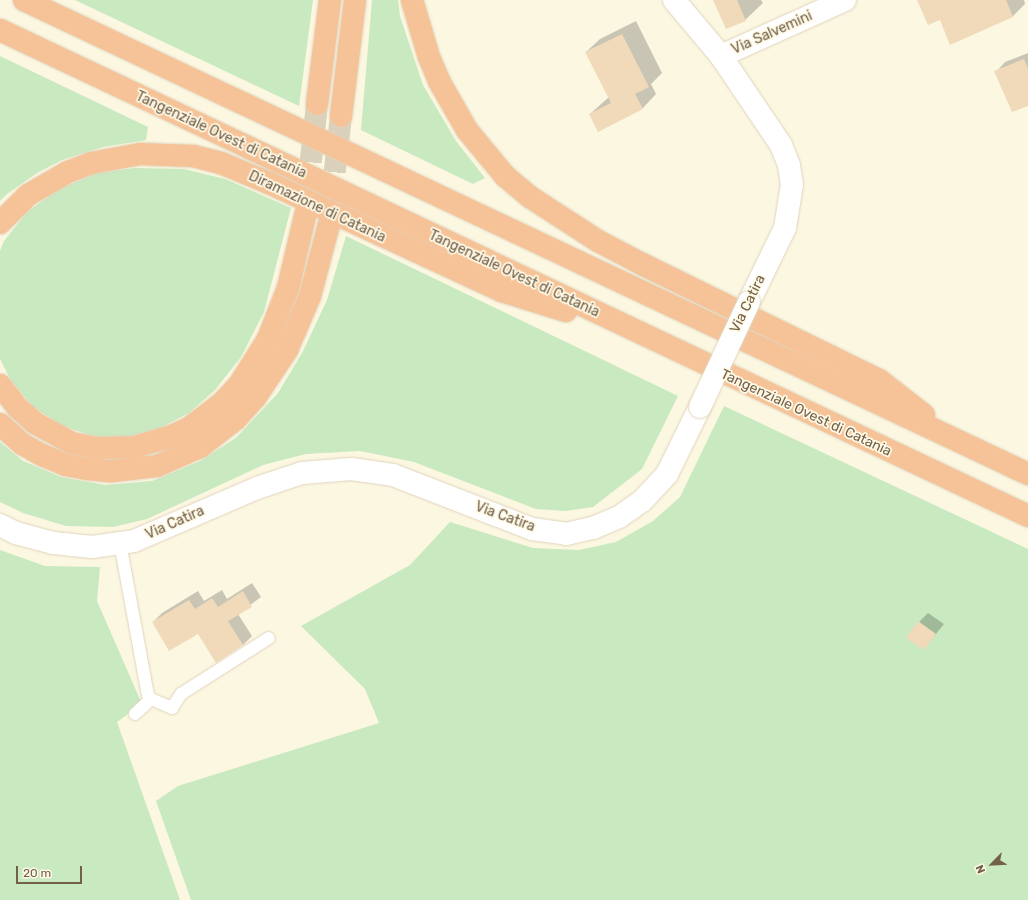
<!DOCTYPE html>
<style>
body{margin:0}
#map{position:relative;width:1028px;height:900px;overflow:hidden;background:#fcf7e1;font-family:Rubik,sans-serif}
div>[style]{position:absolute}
.green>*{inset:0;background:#c9e9c0}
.shadow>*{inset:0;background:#0003}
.building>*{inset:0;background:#f1dab9}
.highway-tunnel>*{height:22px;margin-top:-11px;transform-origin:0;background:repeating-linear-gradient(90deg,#dad1bb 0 22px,transparent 0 33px)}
.roads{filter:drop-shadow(0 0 1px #e0d4bd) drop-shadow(0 0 1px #e0d4bd)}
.lane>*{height:12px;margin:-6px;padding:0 6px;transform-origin:6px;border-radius:6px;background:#fff}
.street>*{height:22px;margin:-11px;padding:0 11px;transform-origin:11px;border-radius:11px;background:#fff}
.secondary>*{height:22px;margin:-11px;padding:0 11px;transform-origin:11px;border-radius:11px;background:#fff}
.highway>*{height:22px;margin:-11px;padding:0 11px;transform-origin:11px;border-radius:11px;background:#f6c398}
.bridges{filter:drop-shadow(0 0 1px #e2d4b8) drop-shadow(0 0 1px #e2d4b8)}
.secondary-bridge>*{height:22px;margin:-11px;padding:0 11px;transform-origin:11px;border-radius:11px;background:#fff}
span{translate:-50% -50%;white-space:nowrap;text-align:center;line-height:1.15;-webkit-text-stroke:3.5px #fffae7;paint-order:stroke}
.street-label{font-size:14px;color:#736048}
.north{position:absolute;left:972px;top:844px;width:40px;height:40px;-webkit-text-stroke:3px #fffae7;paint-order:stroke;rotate:246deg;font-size:11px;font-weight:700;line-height:16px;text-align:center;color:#736048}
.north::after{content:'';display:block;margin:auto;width:14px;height:18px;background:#736048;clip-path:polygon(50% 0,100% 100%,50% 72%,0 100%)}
.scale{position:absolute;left:16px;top:866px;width:66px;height:18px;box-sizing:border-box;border:2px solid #736048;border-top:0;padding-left:5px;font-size:12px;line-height:14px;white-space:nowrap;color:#736048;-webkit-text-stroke:3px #fffae7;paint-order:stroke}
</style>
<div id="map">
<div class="green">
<i style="clip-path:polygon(75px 0,313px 0,299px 106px)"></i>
<i style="clip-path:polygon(372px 0,398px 0,400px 16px,423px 85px,456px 141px,485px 178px,473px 184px,361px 130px)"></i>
<i style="clip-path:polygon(0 56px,148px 127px,146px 140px,103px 147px,62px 160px,37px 173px,7px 194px,0 201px)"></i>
<i style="clip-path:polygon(134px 168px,184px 169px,225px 179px,291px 208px,264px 312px,241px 357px,215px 390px,189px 413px,160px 428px,127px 437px,98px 438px,63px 426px,33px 407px,10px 379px,0 359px,0 251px,4px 241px,27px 212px,59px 189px,97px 173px)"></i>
<i style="clip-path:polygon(346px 236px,678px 396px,642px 469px,593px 507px,566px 511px,536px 509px,414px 462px,360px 451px,306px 454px,263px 465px,147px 519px,113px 527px,66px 526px,23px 513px,0 502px,0 442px,23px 461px,61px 477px,105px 485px,152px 481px,200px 461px,237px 437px,278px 393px,302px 353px,327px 300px)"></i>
<i style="clip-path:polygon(724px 406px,1028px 549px,1028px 900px,191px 900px,156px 801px,178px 786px,379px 723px,365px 689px,301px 626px,410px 565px,450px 522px,533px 548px,579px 550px,616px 542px,653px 521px,680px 497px)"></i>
<i style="clip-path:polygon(0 550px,45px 566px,100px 567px,97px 601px,142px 704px,117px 722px,180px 900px,0 900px)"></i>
</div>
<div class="shadow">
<i style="clip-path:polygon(715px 0,761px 0,763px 3px,745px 20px)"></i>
<i style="clip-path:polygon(918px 0,1024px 0,1025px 4px,1012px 17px,940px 19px)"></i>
<i style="clip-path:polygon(636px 21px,662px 73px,651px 84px,656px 94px,643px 108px,599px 131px,590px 114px,609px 97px,586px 52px,600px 39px)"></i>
<i style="clip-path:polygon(1028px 53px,1028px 105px,996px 72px,1005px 62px)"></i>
<i style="clip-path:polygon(252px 583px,261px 597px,238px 614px,252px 636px,243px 645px,153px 622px,162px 613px,198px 591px,204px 601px,222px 590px,227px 599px)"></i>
<i style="clip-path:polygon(928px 613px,944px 624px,924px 649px,919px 622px)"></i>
</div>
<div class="building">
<i style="clip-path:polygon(713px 0,737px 0,746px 21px,726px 29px)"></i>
<i style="clip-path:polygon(917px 0,1006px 0,1013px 17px,950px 45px,940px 20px,928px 25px)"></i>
<i style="clip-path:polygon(622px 34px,649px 87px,635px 94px,643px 109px,598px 132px,589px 114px,611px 103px,585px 52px)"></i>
<i style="clip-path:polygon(1024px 59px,1028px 69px,1028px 106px,1012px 112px,994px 71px)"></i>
<i style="clip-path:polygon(243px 591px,252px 607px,228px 621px,243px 645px,216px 663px,198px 634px,169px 651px,152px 622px,189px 600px,195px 609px,212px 598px,218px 607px)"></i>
<i style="clip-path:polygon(918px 621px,936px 634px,924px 650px,906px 638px)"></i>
</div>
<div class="highway-tunnel">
<i style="left:307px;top:195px;width:92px;rotate:-83.7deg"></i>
<i style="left:331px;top:205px;width:90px;rotate:-83.6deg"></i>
</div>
<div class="roads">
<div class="lane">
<i style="left:120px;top:543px;width:155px;rotate:79.6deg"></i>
<i style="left:148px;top:695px;width:5px;rotate:53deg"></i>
<i style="left:151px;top:699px;width:22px;rotate:137deg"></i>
<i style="left:151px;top:699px;width:23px;rotate:23deg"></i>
<i style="left:172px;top:708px;width:17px;rotate:-57deg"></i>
<i style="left:181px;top:694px;width:104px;rotate:-32.5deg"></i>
</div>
<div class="street">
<i style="left:674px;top:0;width:73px;rotate:50deg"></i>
</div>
<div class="secondary">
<i style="left:749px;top:302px;width:82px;rotate:-64.1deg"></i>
<i style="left:785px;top:228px;width:44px;rotate:-80.8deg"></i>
<i style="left:792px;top:185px;width:20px;rotate:-99deg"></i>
<i style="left:789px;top:165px;width:22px;rotate:-112deg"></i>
<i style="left:781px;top:145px;width:107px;rotate:-124deg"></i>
<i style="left:721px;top:56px;width:136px;rotate:-24.3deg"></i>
<i style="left:0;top:525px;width:18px;rotate:27deg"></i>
<i style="left:16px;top:533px;width:39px;rotate:15deg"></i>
<i style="left:54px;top:543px;width:38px;rotate:6deg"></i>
<i style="left:92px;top:547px;width:42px;rotate:-8.1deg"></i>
<i style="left:134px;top:541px;width:134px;rotate:-23.3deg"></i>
<i style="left:257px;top:488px;width:47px;rotate:-18.4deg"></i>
<i style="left:302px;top:473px;width:49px;rotate:-4.7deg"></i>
<i style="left:351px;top:469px;width:42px;rotate:8.1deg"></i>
<i style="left:393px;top:475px;width:149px;rotate:21.2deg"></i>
<i style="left:532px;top:529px;width:34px;rotate:8deg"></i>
<i style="left:566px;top:534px;width:28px;rotate:-13deg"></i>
<i style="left:593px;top:528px;width:28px;rotate:-23deg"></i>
<i style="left:619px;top:517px;width:28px;rotate:-35deg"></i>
<i style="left:642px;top:501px;width:37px;rotate:-47deg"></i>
<i style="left:667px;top:474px;width:75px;rotate:-63.8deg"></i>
</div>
<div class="highway">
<i style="left:24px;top:0;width:1110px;rotate:25.27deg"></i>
<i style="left:412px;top:0;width:59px;rotate:73.4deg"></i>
<i style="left:429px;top:57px;width:26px;rotate:67deg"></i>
<i style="left:439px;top:81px;width:56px;rotate:60.3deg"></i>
<i style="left:467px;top:130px;width:60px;rotate:50.4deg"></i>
<i style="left:505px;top:176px;width:33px;rotate:40deg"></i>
<i style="left:530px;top:197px;width:81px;rotate:32.9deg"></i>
<i style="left:598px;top:241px;width:50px;rotate:27.6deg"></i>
<i style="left:642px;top:264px;width:264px;rotate:26.1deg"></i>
<i style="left:879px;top:380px;width:57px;rotate:37.9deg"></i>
<i style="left:0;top:30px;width:1137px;rotate:25.3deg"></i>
<i style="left:317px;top:104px;width:105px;rotate:-82.9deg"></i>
<i style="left:341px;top:116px;width:117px;rotate:-83.1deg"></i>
<i style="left:0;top:223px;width:40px;rotate:-45deg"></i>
<i style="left:28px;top:195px;width:46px;rotate:-29.9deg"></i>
<i style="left:68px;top:172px;width:25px;rotate:-21deg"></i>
<i style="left:91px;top:163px;width:50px;rotate:-10.4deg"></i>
<i style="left:140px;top:154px;width:53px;rotate:2.2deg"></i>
<i style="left:193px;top:156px;width:29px;rotate:14deg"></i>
<i style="left:221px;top:163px;width:52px;rotate:22.6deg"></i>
<i style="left:269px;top:183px;width:257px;rotate:24.9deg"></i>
<i style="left:502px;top:291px;width:67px;rotate:17.4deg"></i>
<i style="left:0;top:385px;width:29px;rotate:52deg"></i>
<i style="left:18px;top:408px;width:23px;rotate:41deg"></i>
<i style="left:35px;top:423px;width:42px;rotate:28.4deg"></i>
<i style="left:72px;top:443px;width:24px;rotate:12deg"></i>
<i style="left:95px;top:448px;width:39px;rotate:-1deg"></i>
<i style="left:134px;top:447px;width:36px;rotate:-16deg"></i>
<i style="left:169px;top:437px;width:22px;rotate:-24deg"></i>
<i style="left:189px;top:428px;width:41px;rotate:-37.1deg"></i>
<i style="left:222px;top:403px;width:25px;rotate:-47deg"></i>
<i style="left:239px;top:385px;width:54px;rotate:-57.8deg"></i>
<i style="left:268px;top:339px;width:55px;rotate:-68.6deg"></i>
<i style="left:288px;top:288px;width:78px;rotate:-76.7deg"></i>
<i style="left:0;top:424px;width:30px;rotate:42deg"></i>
<i style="left:22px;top:444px;width:23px;rotate:29deg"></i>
<i style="left:42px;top:455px;width:26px;rotate:23deg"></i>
<i style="left:66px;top:465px;width:21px;rotate:11deg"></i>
<i style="left:87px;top:469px;width:25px;rotate:5deg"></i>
<i style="left:112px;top:471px;width:45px;rotate:-6.3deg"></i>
<i style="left:157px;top:466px;width:47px;rotate:-23.8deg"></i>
<i style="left:200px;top:447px;width:46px;rotate:-37.9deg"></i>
<i style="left:236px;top:419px;width:28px;rotate:-48deg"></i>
<i style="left:255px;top:398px;width:58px;rotate:-56.3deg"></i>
<i style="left:287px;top:350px;width:59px;rotate:-66.9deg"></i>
<i style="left:310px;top:296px;width:74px;rotate:-75.2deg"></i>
</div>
</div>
<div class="bridges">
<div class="secondary-bridge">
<i style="left:700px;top:407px;width:116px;rotate:-65deg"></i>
</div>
</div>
<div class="street-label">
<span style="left:772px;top:33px;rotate:-24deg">Via Salvemini</span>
<span style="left:221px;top:135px;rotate:25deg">Tangenziale Ovest di Catania</span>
<span style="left:317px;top:207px;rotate:25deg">Diramazione di Catania</span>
<span style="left:514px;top:274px;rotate:25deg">Tangenziale Ovest di Catania</span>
<span style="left:748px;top:304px;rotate:-64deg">Via Catira</span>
<span style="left:806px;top:413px;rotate:25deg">Tangenziale Ovest di Catania</span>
<span style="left:505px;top:517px;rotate:20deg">Via Catira</span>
<span style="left:175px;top:523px;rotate:-24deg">Via Catira</span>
</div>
<div class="north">N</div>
<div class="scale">20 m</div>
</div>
